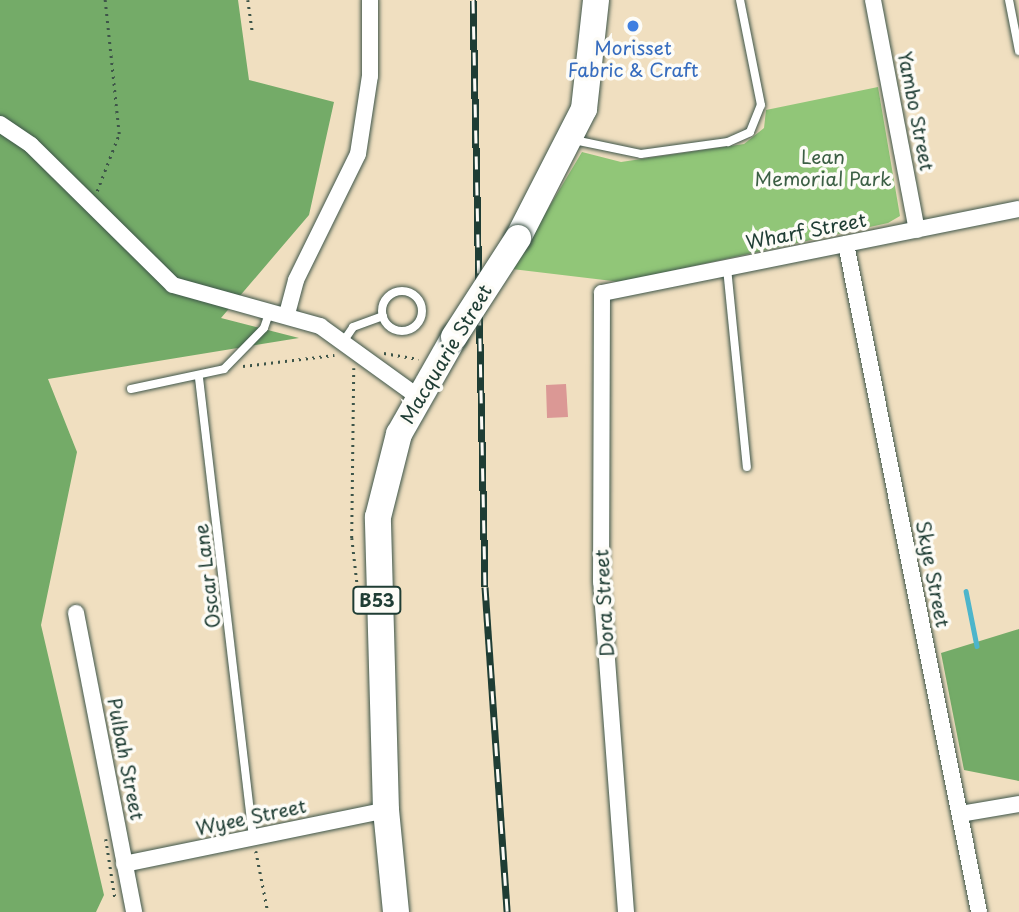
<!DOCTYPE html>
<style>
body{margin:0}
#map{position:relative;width:1019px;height:912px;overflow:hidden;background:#f0dfc0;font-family:"Playpen Sans",sans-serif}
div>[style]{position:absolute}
.green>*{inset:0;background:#91c678}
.forest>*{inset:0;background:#74ab68}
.stream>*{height:4.5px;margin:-2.25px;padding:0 2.25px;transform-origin:2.25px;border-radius:2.25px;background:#4db5cb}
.building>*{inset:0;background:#db9895}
.path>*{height:2.5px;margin-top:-1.25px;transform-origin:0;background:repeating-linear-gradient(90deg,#3e5549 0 2px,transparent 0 7px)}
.roads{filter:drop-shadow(0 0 2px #3e5549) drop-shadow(0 0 2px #3e5549)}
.lane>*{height:8px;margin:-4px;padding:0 4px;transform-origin:4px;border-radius:4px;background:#fff}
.lane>.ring{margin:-4px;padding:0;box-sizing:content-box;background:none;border:8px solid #fff;border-radius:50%}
.street>*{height:16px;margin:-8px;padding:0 8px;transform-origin:8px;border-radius:8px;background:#fff}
.primary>*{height:26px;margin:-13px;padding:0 13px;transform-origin:13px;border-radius:13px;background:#fff}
.rail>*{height:7px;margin-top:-3.5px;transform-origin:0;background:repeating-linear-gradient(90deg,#fdfcf7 0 13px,#1f3d34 0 26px);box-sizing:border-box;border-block:2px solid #1f3d34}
.bridges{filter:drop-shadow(0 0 2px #3e5549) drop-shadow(0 0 2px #3e5549)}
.primary-bridge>*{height:26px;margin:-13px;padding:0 13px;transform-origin:13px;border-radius:13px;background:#fff}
.dots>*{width:19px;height:19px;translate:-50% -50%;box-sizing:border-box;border:4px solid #fdfcf7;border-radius:50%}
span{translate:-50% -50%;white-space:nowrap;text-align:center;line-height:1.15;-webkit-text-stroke:7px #fdfcf7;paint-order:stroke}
.shield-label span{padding:2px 5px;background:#fdfcf7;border:2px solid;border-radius:5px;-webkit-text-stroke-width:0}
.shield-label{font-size:18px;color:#1f3d34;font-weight:700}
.shop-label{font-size:19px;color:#366cbe}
.street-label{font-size:19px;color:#1f3d34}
.park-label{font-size:19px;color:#3c5f45}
</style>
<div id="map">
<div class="green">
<i style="clip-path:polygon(878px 87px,900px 216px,888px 223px,621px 282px,512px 269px,582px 152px,621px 162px,744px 144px,764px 128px,766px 110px)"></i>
</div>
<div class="forest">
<i style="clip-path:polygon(0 0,238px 0,249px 80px,334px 102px,309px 215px,221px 318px,299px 338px,48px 379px,77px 452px,41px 625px,104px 895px,96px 912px,0 912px)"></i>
<i style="clip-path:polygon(1019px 629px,1019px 781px,964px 770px,941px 653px)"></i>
</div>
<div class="stream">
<i style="left:966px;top:591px;width:56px;rotate:78.7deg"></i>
</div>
<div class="building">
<i style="clip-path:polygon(566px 384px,568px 417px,547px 418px,546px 385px)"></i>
</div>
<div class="path">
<i style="left:248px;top:0;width:34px;rotate:82deg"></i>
<i style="left:97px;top:191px;width:61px;rotate:-68.9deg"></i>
<i style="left:119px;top:134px;width:135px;rotate:-96deg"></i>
<i style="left:384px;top:353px;width:35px;rotate:10deg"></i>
<i style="left:243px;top:366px;width:92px;rotate:-6.9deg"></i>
<i style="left:354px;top:368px;width:170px;rotate:90.7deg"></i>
<i style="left:352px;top:538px;width:61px;rotate:83.5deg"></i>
<i style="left:106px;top:839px;width:60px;rotate:81.3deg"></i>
<i style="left:256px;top:851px;width:62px;rotate:78.9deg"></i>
</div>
<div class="roads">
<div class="lane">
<i style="left:1009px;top:0;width:52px;rotate:78.9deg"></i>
<i style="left:574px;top:140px;width:68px;rotate:11.8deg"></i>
<i style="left:641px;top:154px;width:88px;rotate:-7.9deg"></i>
<i style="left:728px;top:142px;width:24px;rotate:-24deg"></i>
<i style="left:750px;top:132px;width:29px;rotate:-68deg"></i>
<i style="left:761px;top:105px;width:107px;rotate:-101.3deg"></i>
<i style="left:727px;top:268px;width:200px;rotate:84.3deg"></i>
<i class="ring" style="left:382px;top:291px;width:32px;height:32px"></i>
<i style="left:345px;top:339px;width:14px;rotate:-56deg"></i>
<i style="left:353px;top:327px;width:32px;rotate:-20deg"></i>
<i style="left:199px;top:378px;width:463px;rotate:83.3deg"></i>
<i style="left:131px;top:389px;width:95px;rotate:-12.1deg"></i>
<i style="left:224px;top:369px;width:57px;rotate:-45.7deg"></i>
<i style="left:264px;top:328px;width:18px;rotate:-71deg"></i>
</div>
<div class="street">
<i style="left:873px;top:0;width:234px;rotate:79.2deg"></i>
<i style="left:0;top:124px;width:37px;rotate:34deg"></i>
<i style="left:31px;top:145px;width:199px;rotate:44.6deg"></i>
<i style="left:173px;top:285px;width:153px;rotate:15.6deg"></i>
<i style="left:320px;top:326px;width:120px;rotate:35.8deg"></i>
<i style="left:846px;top:244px;width:681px;rotate:78.74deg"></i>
<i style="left:287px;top:314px;width:35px;rotate:-75deg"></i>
<i style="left:296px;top:280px;width:140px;rotate:-63.8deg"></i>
<i style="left:358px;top:154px;width:79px;rotate:-81.3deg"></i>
<i style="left:370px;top:76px;width:76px;rotate:-90deg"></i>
<i style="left:76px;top:613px;width:305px;rotate:79deg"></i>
<i style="left:960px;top:814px;width:60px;rotate:-9.6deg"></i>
<i style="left:124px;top:864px;width:268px;rotate:-11.6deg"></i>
<i style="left:626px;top:912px;width:331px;rotate:-94.3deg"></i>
<i style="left:601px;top:582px;width:289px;rotate:-89.8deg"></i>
<i style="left:602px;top:293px;width:425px;rotate:-11.4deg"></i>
</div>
<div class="primary">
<i style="left:518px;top:238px;width:145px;rotate:-62.9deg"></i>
<i style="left:584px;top:109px;width:110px;rotate:-83.7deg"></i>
<i style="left:396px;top:912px;width:102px;rotate:-95.6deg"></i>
<i style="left:386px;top:810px;width:293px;rotate:-91.6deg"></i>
<i style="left:378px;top:517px;width:86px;rotate:-75.8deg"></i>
<i style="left:399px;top:434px;width:112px;rotate:-60.4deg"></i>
</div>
</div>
<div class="rail">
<i style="left:473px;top:0;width:587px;rotate:88.83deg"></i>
<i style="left:485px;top:587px;width:326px;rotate:86.1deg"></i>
</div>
<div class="bridges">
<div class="primary-bridge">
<i style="left:454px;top:337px;width:118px;rotate:-57.1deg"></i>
</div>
</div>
<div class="dots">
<i style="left:633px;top:26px;background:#3f7fe0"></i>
</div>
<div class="shield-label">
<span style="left:377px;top:600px">B53</span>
</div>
<div class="shop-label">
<span style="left:633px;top:59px">Morisset<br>Fabric &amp; Craft</span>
</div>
<div class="street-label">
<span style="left:916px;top:111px;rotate:79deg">Yambo Street</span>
<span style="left:806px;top:231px;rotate:-11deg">Wharf Street</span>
<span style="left:446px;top:354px;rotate:-59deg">Macquarie Street</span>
<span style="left:933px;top:574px;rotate:79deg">Skye Street</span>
<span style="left:207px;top:576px;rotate:-97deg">Oscar Lane</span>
<span style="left:604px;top:603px;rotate:-93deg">Dora Street</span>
<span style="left:126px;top:759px;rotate:79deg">Pulbah Street</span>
<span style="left:251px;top:817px;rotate:-12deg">Wyee Street</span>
</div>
<div class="park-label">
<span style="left:823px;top:168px">Lean<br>Memorial Park</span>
</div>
</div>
